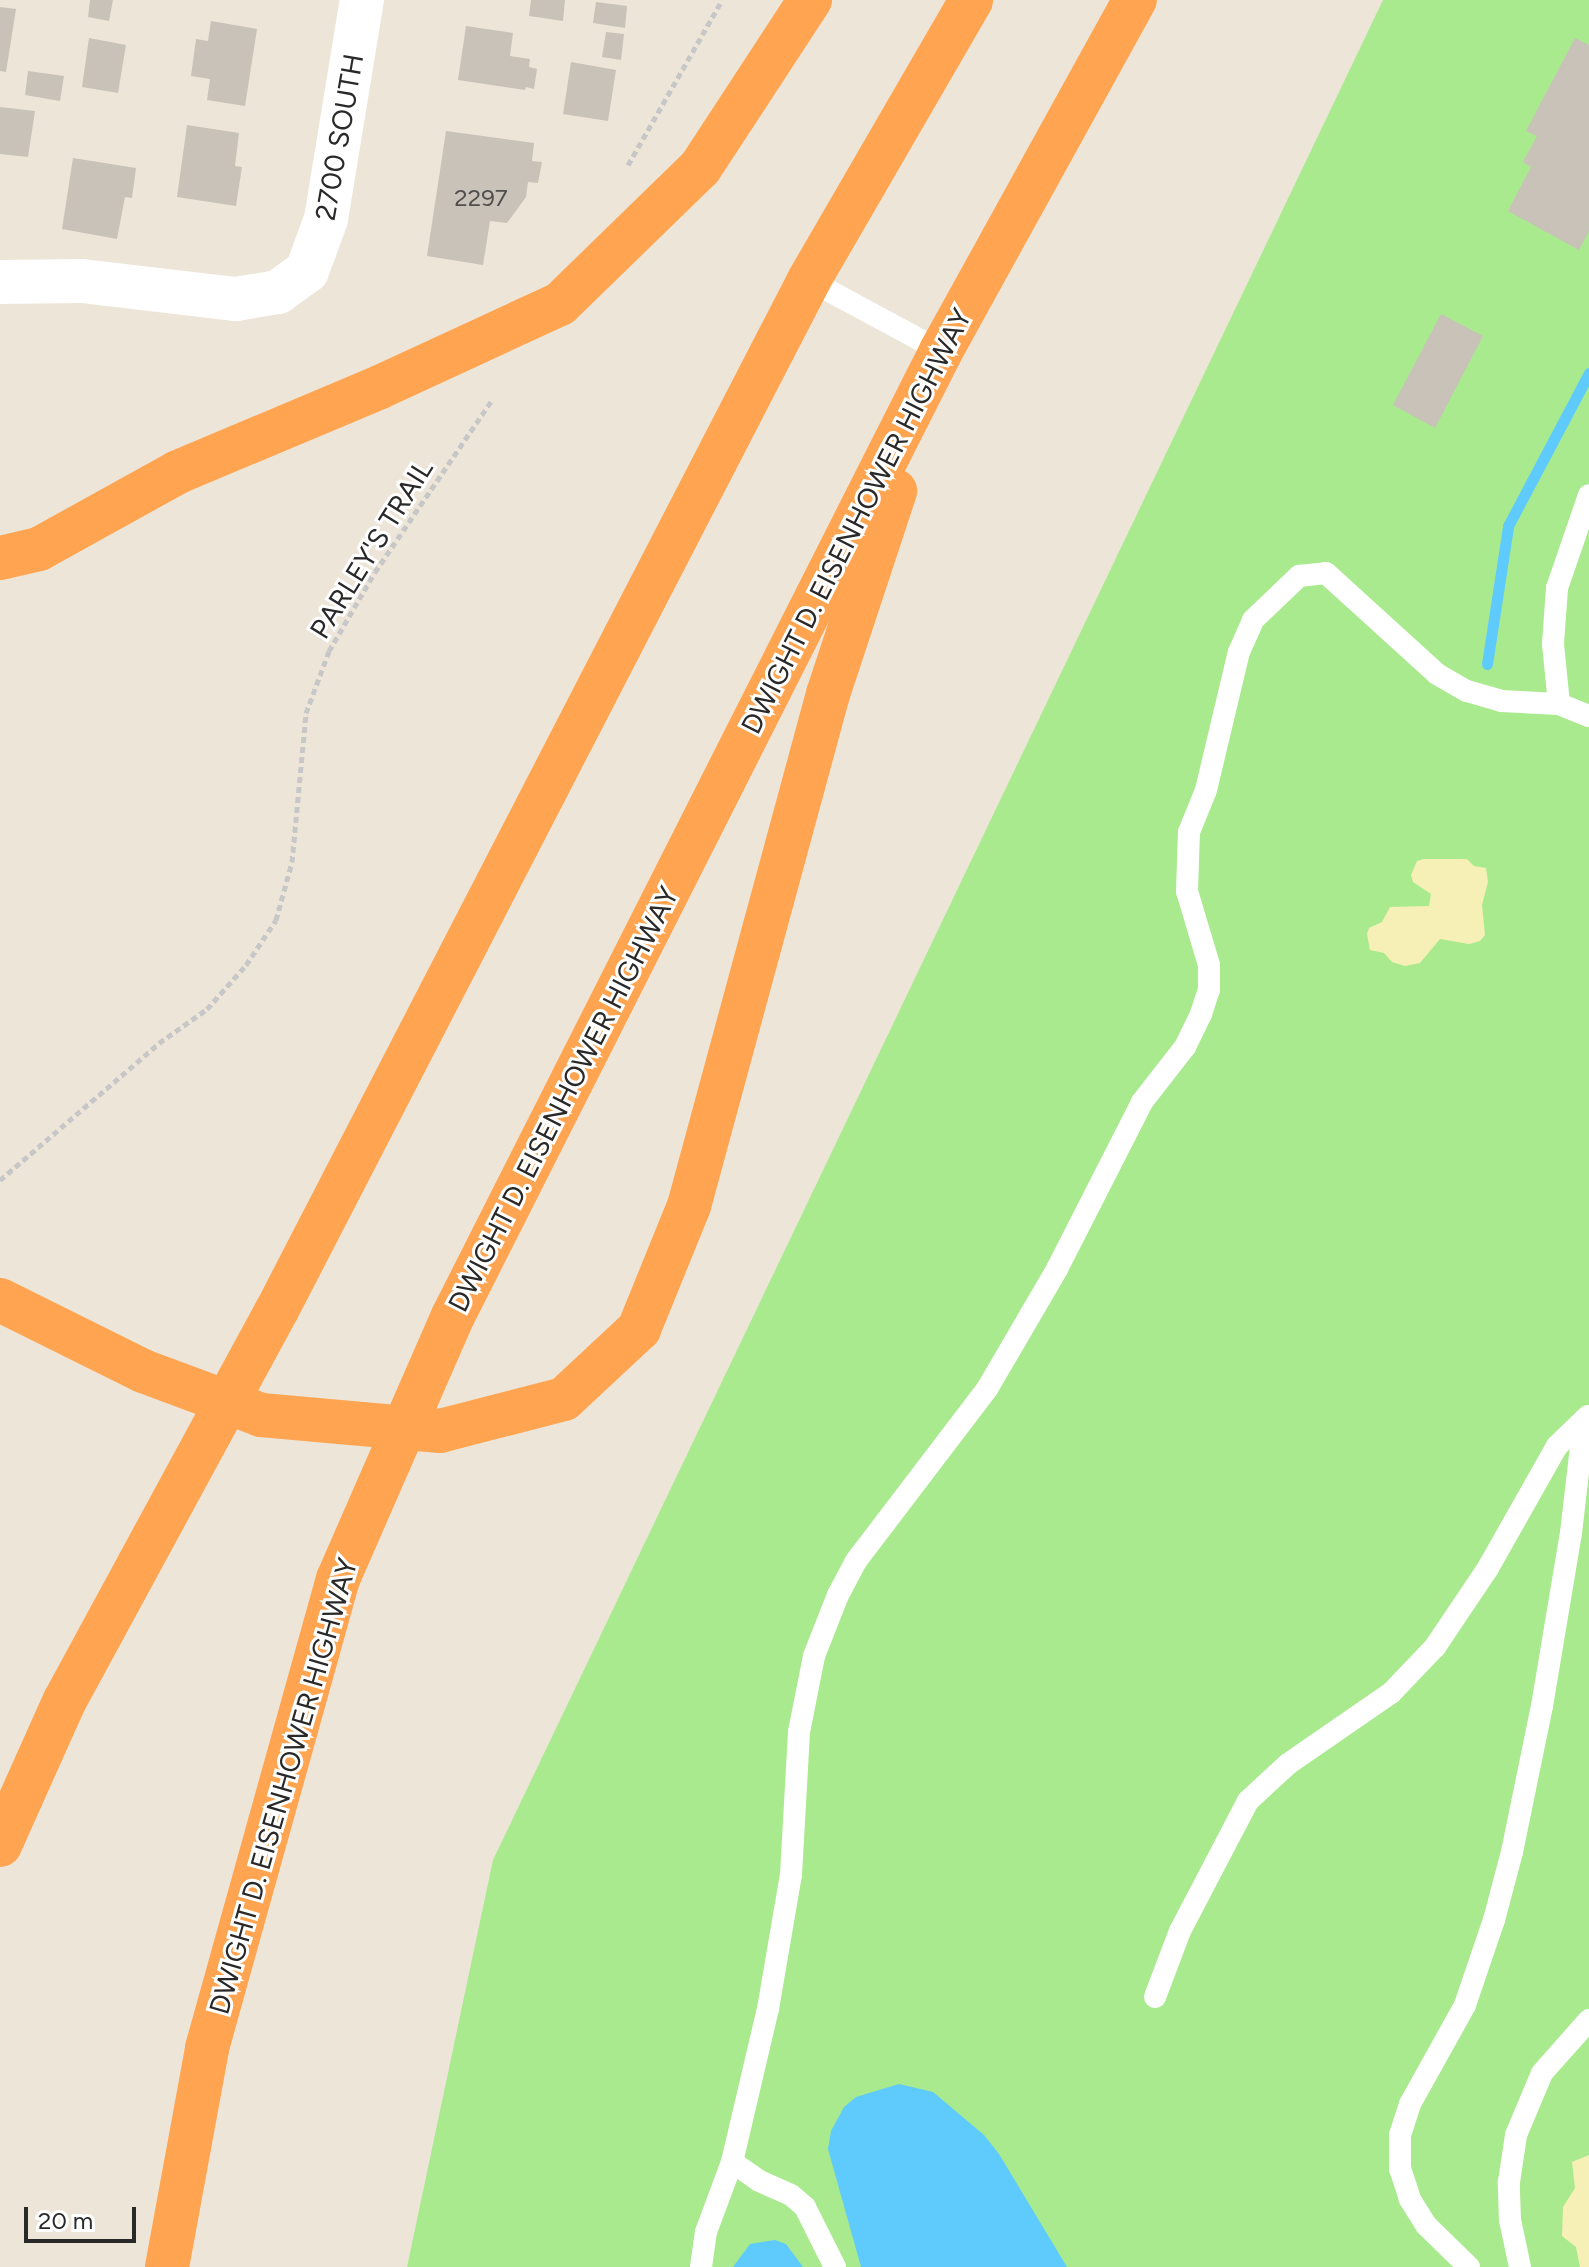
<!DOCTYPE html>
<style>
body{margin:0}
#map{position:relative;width:1589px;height:2267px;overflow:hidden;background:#ede5d8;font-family:Figtree,sans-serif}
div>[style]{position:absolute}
.green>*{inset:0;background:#a9ea8e}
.sand>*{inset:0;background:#f6f0b7}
.water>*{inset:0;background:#5fcafc}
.stream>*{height:11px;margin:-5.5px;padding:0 5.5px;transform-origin:5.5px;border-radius:5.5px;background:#5fcafc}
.building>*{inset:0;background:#c8c2b8}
.path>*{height:5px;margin-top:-2.5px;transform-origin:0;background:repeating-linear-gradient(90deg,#c7c7c7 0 6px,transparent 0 10px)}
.lane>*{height:22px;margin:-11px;padding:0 11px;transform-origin:11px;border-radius:11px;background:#fff}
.secondary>*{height:44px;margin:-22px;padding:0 22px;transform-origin:22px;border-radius:22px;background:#fff}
.highway>*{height:44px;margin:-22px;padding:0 22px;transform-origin:22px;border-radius:22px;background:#ffa551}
span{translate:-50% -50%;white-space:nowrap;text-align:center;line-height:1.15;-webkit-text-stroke:6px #fff;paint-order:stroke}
.number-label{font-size:24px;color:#514f4d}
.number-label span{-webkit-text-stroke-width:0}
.street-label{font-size:28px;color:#292929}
.scale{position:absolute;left:24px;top:2207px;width:112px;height:36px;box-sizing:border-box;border:4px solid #292929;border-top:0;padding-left:10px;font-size:24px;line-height:28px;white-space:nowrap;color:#292929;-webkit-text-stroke:6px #fff;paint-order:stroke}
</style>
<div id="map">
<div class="green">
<i style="clip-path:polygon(1383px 0,1589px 0,1589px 2267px,407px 2267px,493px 1860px)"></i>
</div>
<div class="sand">
<i style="clip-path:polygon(1424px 859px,1467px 859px,1474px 866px,1486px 868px,1488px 882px,1482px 905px,1485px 935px,1480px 941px,1469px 944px,1440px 939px,1420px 963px,1405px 966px,1392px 962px,1384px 953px,1370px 950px,1367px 934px,1369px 928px,1382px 922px,1390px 907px,1429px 906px,1431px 894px,1413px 882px,1411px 875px,1417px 861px)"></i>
<i style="clip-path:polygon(1589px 2155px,1589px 2267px,1580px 2267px,1576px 2247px,1562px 2236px,1563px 2207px,1575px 2188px,1572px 2162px)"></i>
</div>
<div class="water">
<i style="clip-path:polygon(899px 2084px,933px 2092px,984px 2135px,999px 2154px,1067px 2267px,861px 2267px,828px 2149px,831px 2131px,844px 2107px,856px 2097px)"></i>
<i style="clip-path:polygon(775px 2240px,786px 2244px,803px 2267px,733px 2267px,750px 2244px)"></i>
</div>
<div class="stream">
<i style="left:1487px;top:664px;width:140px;rotate:-81.3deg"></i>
<i style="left:1508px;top:526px;width:173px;rotate:-62.1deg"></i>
</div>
<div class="building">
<i style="clip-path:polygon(90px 0,113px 0,109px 21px,88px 17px)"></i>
<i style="clip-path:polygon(531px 0,565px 0,563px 21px,529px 16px)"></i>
<i style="clip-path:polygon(596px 2px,627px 6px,625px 28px,593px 23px)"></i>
<i style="clip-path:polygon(0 7px,16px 9px,6px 72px,0 71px)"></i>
<i style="clip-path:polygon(211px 21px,257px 29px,245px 106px,207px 100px,210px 79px,191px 76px,196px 39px,208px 41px)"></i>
<i style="clip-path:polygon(466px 26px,513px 33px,510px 56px,530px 59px,529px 67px,537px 69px,534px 89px,526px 87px,525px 90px,458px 80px)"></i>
<i style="clip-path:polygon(606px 32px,624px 34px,621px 60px,602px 57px)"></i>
<i style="clip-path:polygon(89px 38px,126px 45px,118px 93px,82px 87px)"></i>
<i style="clip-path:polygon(1575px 38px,1589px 45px,1589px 231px,1579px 250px,1508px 211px,1531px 167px,1523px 162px,1537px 136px,1526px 131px)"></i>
<i style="clip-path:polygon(571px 62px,616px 70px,608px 121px,563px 114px)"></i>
<i style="clip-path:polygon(28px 71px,64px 76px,60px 101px,25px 95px)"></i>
<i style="clip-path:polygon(0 107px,35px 111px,28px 157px,0 154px)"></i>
<i style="clip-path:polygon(187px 125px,239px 133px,235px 166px,242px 167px,236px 206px,177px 197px)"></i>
<i style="clip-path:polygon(446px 131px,534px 143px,532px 161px,542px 162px,538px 183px,528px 182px,526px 197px,507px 223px,490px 221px,483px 265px,427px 256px)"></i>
<i style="clip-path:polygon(73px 158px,136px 168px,132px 198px,125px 197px,117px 239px,62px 229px)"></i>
<i style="clip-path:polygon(1441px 314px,1483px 336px,1435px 428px,1393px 405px)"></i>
</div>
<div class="path">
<i style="left:628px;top:165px;width:190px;rotate:-60.3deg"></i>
<i style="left:0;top:1180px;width:210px;rotate:-40.7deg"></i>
<i style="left:159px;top:1043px;width:59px;rotate:-35.3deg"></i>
<i style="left:207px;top:1009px;width:59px;rotate:-48.4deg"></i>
<i style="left:246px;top:965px;width:54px;rotate:-56.3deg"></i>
<i style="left:276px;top:920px;width:60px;rotate:-74.6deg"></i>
<i style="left:292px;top:862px;width:150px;rotate:-84.6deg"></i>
<i style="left:306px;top:713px;width:66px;rotate:-69.6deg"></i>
<i style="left:329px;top:651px;width:91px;rotate:-59.8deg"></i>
<i style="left:375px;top:572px;width:207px;rotate:-55.8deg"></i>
</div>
<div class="lane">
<i style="left:809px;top:280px;width:150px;rotate:28.3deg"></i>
<i style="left:1559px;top:704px;width:60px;rotate:-95.7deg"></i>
<i style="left:1553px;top:644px;width:56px;rotate:-85.9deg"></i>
<i style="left:1557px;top:588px;width:98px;rotate:-71deg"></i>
<i style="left:1155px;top:1997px;width:71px;rotate:-69.3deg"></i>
<i style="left:1180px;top:1931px;width:147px;rotate:-62.4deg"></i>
<i style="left:1248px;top:1801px;width:54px;rotate:-42.8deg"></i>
<i style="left:1288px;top:1764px;width:125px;rotate:-34.6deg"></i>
<i style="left:1391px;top:1693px;width:64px;rotate:-46.3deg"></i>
<i style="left:1435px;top:1647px;width:95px;rotate:-56.1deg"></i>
<i style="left:1488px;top:1568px;width:140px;rotate:-60.5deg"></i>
<i style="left:1557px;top:1446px;width:43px;rotate:-44.1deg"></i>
<i style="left:701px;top:2267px;width:35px;rotate:-82deg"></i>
<i style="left:706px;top:2232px;width:75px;rotate:-69.6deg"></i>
<i style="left:835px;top:2267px;width:67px;rotate:-116.6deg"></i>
<i style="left:805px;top:2207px;width:18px;rotate:-139deg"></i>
<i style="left:791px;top:2195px;width:36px;rotate:-156deg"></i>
<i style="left:758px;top:2180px;width:32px;rotate:-145deg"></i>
<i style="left:732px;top:2162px;width:157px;rotate:-76.8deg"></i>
<i style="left:768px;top:2009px;width:136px;rotate:-80.3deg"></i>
<i style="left:791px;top:1875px;width:143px;rotate:-86.8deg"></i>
<i style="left:799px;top:1732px;width:77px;rotate:-78.8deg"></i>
<i style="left:814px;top:1656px;width:66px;rotate:-68.5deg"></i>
<i style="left:838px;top:1595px;width:38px;rotate:-62deg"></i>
<i style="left:856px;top:1561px;width:216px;rotate:-52.7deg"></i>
<i style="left:987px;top:1389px;width:139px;rotate:-59.7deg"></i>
<i style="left:1057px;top:1269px;width:187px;rotate:-63deg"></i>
<i style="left:1142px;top:1102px;width:70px;rotate:-52deg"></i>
<i style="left:1185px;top:1047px;width:37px;rotate:-64deg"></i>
<i style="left:1201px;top:1014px;width:25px;rotate:-72deg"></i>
<i style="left:1209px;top:990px;width:25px;rotate:-90deg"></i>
<i style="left:1209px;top:965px;width:77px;rotate:-106.6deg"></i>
<i style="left:1187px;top:891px;width:59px;rotate:-88.1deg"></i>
<i style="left:1189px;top:832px;width:45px;rotate:-68deg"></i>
<i style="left:1206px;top:790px;width:142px;rotate:-76.6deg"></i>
<i style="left:1239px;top:652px;width:35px;rotate:-66deg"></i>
<i style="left:1253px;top:620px;width:64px;rotate:-43.7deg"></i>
<i style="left:1299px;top:576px;width:27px;rotate:-6deg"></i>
<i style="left:1326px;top:573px;width:150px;rotate:42.3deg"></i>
<i style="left:1437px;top:674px;width:34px;rotate:30deg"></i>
<i style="left:1467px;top:691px;width:35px;rotate:16deg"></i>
<i style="left:1501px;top:701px;width:58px;rotate:3deg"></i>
<i style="left:1559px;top:704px;width:32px;rotate:22deg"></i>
<i style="left:1469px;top:2267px;width:60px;rotate:-135.7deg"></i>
<i style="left:1426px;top:2225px;width:31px;rotate:-122deg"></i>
<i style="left:1410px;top:2199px;width:32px;rotate:-108deg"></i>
<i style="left:1400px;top:2169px;width:34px;rotate:-90deg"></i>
<i style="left:1400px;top:2135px;width:33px;rotate:-72deg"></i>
<i style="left:1410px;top:2104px;width:113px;rotate:-60.9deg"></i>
<i style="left:1465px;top:2005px;width:90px;rotate:-71.2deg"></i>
<i style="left:1494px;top:1920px;width:70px;rotate:-75.2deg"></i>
<i style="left:1512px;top:1852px;width:149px;rotate:-78.4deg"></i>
<i style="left:1542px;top:1706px;width:175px;rotate:-80.5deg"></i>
<i style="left:1571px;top:1533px;width:114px;rotate:-83.4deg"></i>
<i style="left:1520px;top:2267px;width:48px;rotate:-102deg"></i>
<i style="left:1510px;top:2220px;width:38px;rotate:-92deg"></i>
<i style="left:1509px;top:2182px;width:48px;rotate:-81.5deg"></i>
<i style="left:1516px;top:2135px;width:67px;rotate:-67.2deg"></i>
<i style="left:1542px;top:2073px;width:71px;rotate:-48.4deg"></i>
</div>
<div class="secondary">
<i style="left:0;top:282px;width:82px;rotate:-0.7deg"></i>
<i style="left:82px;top:281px;width:155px;rotate:6.7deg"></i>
<i style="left:236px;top:299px;width:43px;rotate:-9.5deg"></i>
<i style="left:278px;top:292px;width:36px;rotate:-36deg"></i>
<i style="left:307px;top:271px;width:55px;rotate:-69.9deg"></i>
<i style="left:326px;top:219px;width:222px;rotate:-80.7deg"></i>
</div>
<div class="highway">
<i style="left:0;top:558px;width:40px;rotate:-13deg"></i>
<i style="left:39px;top:549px;width:159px;rotate:-29deg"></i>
<i style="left:178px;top:472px;width:219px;rotate:-22.8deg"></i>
<i style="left:380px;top:387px;width:198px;rotate:-24.8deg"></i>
<i style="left:560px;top:304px;width:195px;rotate:-44.2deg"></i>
<i style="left:700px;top:168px;width:201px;rotate:-56.8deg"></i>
<i style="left:0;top:1300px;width:160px;rotate:26.4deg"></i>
<i style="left:143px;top:1371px;width:126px;rotate:20.4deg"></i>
<i style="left:261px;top:1415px;width:180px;rotate:5.1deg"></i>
<i style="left:440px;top:1431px;width:128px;rotate:-14.5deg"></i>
<i style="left:564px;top:1399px;width:103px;rotate:-43deg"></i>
<i style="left:639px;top:1329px;width:133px;rotate:-67.9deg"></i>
<i style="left:689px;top:1206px;width:531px;rotate:-74.81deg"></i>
<i style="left:828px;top:694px;width:214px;rotate:-71.7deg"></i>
<i style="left:0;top:1845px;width:157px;rotate:-65.9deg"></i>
<i style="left:64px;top:1702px;width:446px;rotate:-61.5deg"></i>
<i style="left:277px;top:1310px;width:1159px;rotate:-62.68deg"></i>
<i style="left:809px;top:280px;width:323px;rotate:-59.9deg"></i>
<i style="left:167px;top:2267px;width:223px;rotate:-79.6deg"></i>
<i style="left:207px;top:2048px;width:487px;rotate:-74.4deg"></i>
<i style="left:338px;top:1579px;width:287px;rotate:-66.4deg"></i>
<i style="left:453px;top:1316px;width:1081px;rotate:-63.17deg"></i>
<i style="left:941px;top:351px;width:401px;rotate:-61.1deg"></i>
</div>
<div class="number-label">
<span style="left:481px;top:198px">2297</span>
</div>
<div class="street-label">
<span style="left:339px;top:137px;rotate:-80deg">2700 SOUTH</span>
<span style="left:856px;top:521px;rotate:-63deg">DWIGHT D. EISENHOWER HIGHWAY</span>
<span style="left:371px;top:549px;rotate:-58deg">PARLEY'S TRAIL</span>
<span style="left:563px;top:1099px;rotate:-63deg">DWIGHT D. EISENHOWER HIGHWAY</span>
<span style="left:283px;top:1786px;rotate:-74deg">DWIGHT D. EISENHOWER HIGHWAY</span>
</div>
<div class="scale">20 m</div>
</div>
